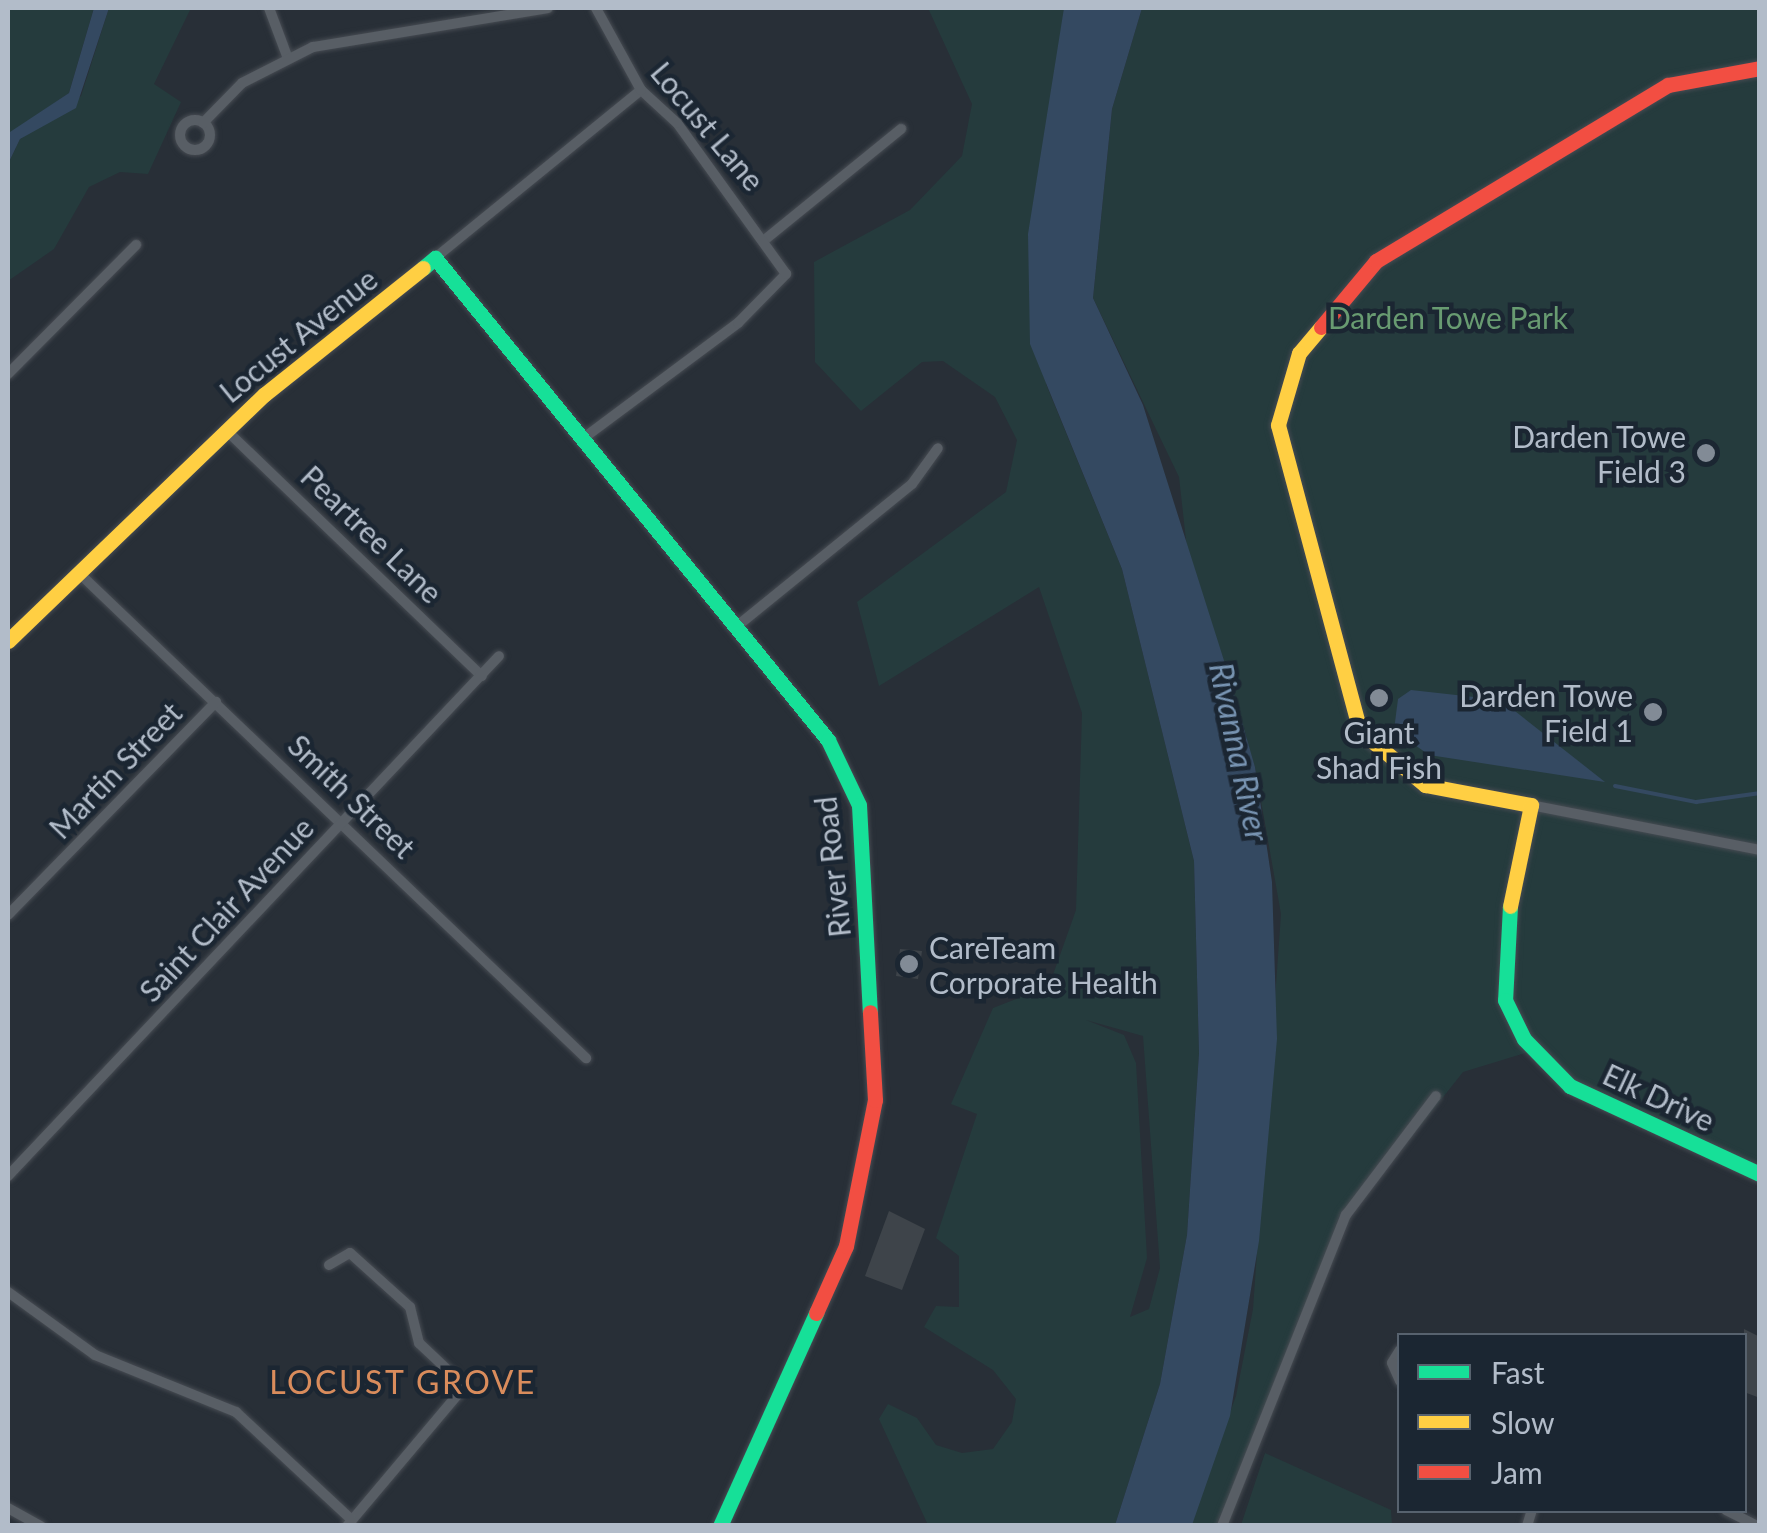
<!DOCTYPE html>
<style>
body{margin:0}
#map{position:relative;width:1767px;height:1533px;overflow:hidden;background:#282f37;font-family:Lato,sans-serif}
div>[style]{position:absolute}
.green>*{inset:0;background:#253b3d}
.water>*{inset:0;background:#344961}
.stream>*{height:4px;margin:-2px;padding:0 2px;transform-origin:2px;border-radius:2px;background:#344961}
.building>*{inset:0;background:#3e444a}
.roads{filter:drop-shadow(0 0 2px #464b52) drop-shadow(0 0 2px #464b52)}
.street>*{height:10px;margin:-5px;padding:0 5px;transform-origin:5px;border-radius:5px;background:#585e65}
.street>.ring{margin:-5px;padding:0;box-sizing:content-box;background:none;border:10px solid #585e65;border-radius:50%}
.fast>*{height:15px;margin:-7.5px;padding:0 7.5px;transform-origin:7.5px;border-radius:7.5px;background:#16e098}
.slow>*{height:15px;margin:-7.5px;padding:0 7.5px;transform-origin:7.5px;border-radius:7.5px;background:#ffcf43}
.jam>*{height:15px;margin:-7.5px;padding:0 7.5px;transform-origin:7.5px;border-radius:7.5px;background:#f24e42}
.dots>*{width:28px;height:28px;translate:-50% -50%;box-sizing:border-box;border:5px solid #1b2632;border-radius:50%}
span{translate:-50% -50%;white-space:nowrap;text-align:center;line-height:1.15;-webkit-text-stroke:9px #1b2632;paint-order:stroke}
.street-label{font-size:30px;color:#b2bcc9}
.park-label{font-size:30px;color:#689b71}
.poi-label{font-size:30px;color:#b2bcc9}
.right{translate:-100% -50%;text-align:right}
.left{translate:0 -50%;text-align:left}
.water-label{font-size:32px;color:#7894b2;font-style:italic}
.neighbourhood-label{font-size:32px;color:#d98c5c;letter-spacing:2.5px}
.frame{position:absolute;inset:0;border:10px solid #b2bcc9;pointer-events:none}
.legend{position:absolute;left:1397px;top:1333px;width:350px;height:180px;box-sizing:border-box;background:#1b2632;border:2px solid #57626e;margin:0;padding:12px 18px;list-style:none;font-size:30px;color:#b2bcc9}
.legend li{display:flex;align-items:center;gap:20px;height:50px}
.legend b{width:50px;border:2px solid #57626e}
</style>
<div id="map">
<div class="green">
<i style="clip-path:polygon(94px 8px,69px 93px,8px 135px,8px 10px)"></i>
<i style="clip-path:polygon(109px 8px,191px 8px,154px 84px,181px 102px,148px 174px,120px 172px,89px 187px,54px 249px,8px 281px,8px 164px,20px 139px,81px 96px)"></i>
<i style="clip-path:polygon(evenodd,928px 8px,1064px 8px,1046px 384px,1122px 569px,1194px 861px,1199px 1053px,1187px 1235px,1160px 1384px,1115px 1525px,928px 1525px,879px 1419px,888px 1404px,917px 1418px,936px 1445px,962px 1453px,993px 1449px,1012px 1422px,1016px 1399px,993px 1370px,924px 1327px,936px 1306px,959px 1307px,959px 1256px,936px 1238px,977px 1114px,951px 1104px,993px 1008px,1049px 986px,1076px 910px,1082px 713px,1039px 587px,879px 686px,857px 602px,1006px 492px,1017px 440px,995px 397px,943px 361px,922px 362px,861px 411px,815px 362px,814px 262px,910px 210px,962px 156px,972px 104px,928px 8px,1086px 1020px,1143px 1036px,1160px 1268px,1149px 1309px,1130px 1317px,1147px 1258px,1136px 1063px,1124px 1035px,1086px 1020px)"></i>
<i style="clip-path:polygon(1142px 8px,1759px 8px,1759px 1173px,1578px 1092px,1532px 1051px,1463px 1072px,1350px 1215px,1222px 1525px,1189px 1525px,1236px 1396px,1253px 1309px,1281px 914px,1255px 767px,1187px 549px,1179px 477px,1093px 298px,1112px 109px)"></i>
<i style="clip-path:polygon(1265px 1453px,1391px 1510px,1392px 1525px,1241px 1525px)"></i>
</div>
<div class="water">
<i style="clip-path:polygon(94px 8px,109px 8px,76px 108px,20px 139px,8px 164px,10px 132px,69px 93px)"></i>
<i style="clip-path:polygon(1064px 8px,1142px 8px,1112px 109px,1093px 298px,1143px 405px,1227px 670px,1255px 767px,1272px 882px,1277px 1039px,1259px 1241px,1230px 1416px,1192px 1525px,1115px 1525px,1160px 1384px,1187px 1235px,1199px 1053px,1194px 861px,1122px 569px,1030px 344px,1028px 234px)"></i>
<i style="clip-path:polygon(1411px 690px,1501px 700px,1605px 782px,1429px 755px,1394px 730px,1398px 699px)"></i>
</div>
<div class="stream">
<i style="left:1615px;top:786px;width:83px;rotate:11.2deg"></i>
<i style="left:1696px;top:802px;width:65px;rotate:-8deg"></i>
</div>
<div class="building">
<i style="clip-path:polygon(900px 949px,922px 951px,918px 979px,896px 976px)"></i>
<i style="clip-path:polygon(889px 1211px,925px 1229px,902px 1290px,865px 1276px)"></i>
<i style="clip-path:polygon(1744px 1329px,1760px 1337px,1760px 1398px,1744px 1392px)"></i>
</div>
<div class="roads">
<div class="street">
<i style="left:269px;top:8px;width:51px;rotate:69.4deg"></i>
<i class="ring" style="left:180px;top:120px;width:20px;height:20px"></i>
<i style="left:203px;top:123px;width:56px;rotate:-45.7deg"></i>
<i style="left:242px;top:83px;width:80px;rotate:-26.9deg"></i>
<i style="left:313px;top:47px;width:238px;rotate:-9.4deg"></i>
<i style="left:767px;top:238px;width:173px;rotate:-39.1deg"></i>
<i style="left:435px;top:258px;width:266px;rotate:-39.2deg"></i>
<i style="left:8px;top:374px;width:182px;rotate:-45.2deg"></i>
<i style="left:226px;top:430px;width:355px;rotate:43.9deg"></i>
<i style="left:581px;top:440px;width:196px;rotate:-36.7deg"></i>
<i style="left:738px;top:323px;width:69px;rotate:-45.6deg"></i>
<i style="left:786px;top:274px;width:186px;rotate:-125.8deg"></i>
<i style="left:677px;top:123px;width:49px;rotate:-137.5deg"></i>
<i style="left:641px;top:90px;width:94px;rotate:-118.8deg"></i>
<i style="left:79px;top:573px;width:702px;rotate:43.73deg"></i>
<i style="left:736px;top:627px;width:227px;rotate:-39.1deg"></i>
<i style="left:912px;top:484px;width:44px;rotate:-54.2deg"></i>
<i style="left:1531px;top:805px;width:233px;rotate:11.1deg"></i>
<i style="left:8px;top:915px;width:298px;rotate:-45.7deg"></i>
<i style="left:8px;top:1176px;width:715px;rotate:-46.64deg"></i>
<i style="left:329px;top:1265px;width:24px;rotate:-30deg"></i>
<i style="left:350px;top:1253px;width:81px;rotate:42deg"></i>
<i style="left:410px;top:1307px;width:37px;rotate:76deg"></i>
<i style="left:419px;top:1343px;width:48px;rotate:43.3deg"></i>
<i style="left:454px;top:1376px;width:18px;rotate:74deg"></i>
<i style="left:459px;top:1393px;width:174px;rotate:130.1deg"></i>
<i style="left:8px;top:1292px;width:107px;rotate:35.9deg"></i>
<i style="left:95px;top:1355px;width:152px;rotate:22deg"></i>
<i style="left:236px;top:1412px;width:158px;rotate:43deg"></i>
<i style="left:1400px;top:1350px;width:15px;rotate:122deg"></i>
<i style="left:1392px;top:1363px;width:20px;rotate:66deg"></i>
<i style="left:8px;top:1508px;width:37px;rotate:29deg"></i>
<i style="left:1726px;top:1510px;width:36px;rotate:27deg"></i>
<i style="left:1222px;top:1526px;width:335px;rotate:-68.3deg"></i>
<i style="left:1346px;top:1215px;width:149px;rotate:-52.9deg"></i>
<i style="left:1527px;top:1526px;width:17px;rotate:-73deg"></i>
</div>
<div class="fast">
<i style="left:423px;top:268px;width:16px;rotate:-40deg"></i>
<i style="left:435px;top:258px;width:622px;rotate:50.81deg"></i>
<i style="left:828px;top:740px;width:72px;rotate:64.5deg"></i>
<i style="left:859px;top:805px;width:207px;rotate:87deg"></i>
<i style="left:1510px;top:906px;width:94px;rotate:93deg"></i>
<i style="left:1505px;top:1000px;width:43px;rotate:64deg"></i>
<i style="left:1524px;top:1039px;width:66px;rotate:45.6deg"></i>
<i style="left:1570px;top:1086px;width:209px;rotate:24.9deg"></i>
<i style="left:720px;top:1526px;width:234px;rotate:-65.7deg"></i>
</div>
<div class="slow">
<i style="left:1321px;top:327px;width:34px;rotate:130deg"></i>
<i style="left:1299px;top:353px;width:75px;rotate:106.3deg"></i>
<i style="left:1278px;top:425px;width:317px;rotate:75deg"></i>
<i style="left:1360px;top:731px;width:85px;rotate:39.7deg"></i>
<i style="left:1425px;top:785px;width:108px;rotate:10.7deg"></i>
<i style="left:1531px;top:805px;width:103px;rotate:101.7deg"></i>
<i style="left:8px;top:641px;width:356px;rotate:-43.9deg"></i>
<i style="left:265px;top:394px;width:202px;rotate:-38.6deg"></i>
</div>
<div class="jam">
<i style="left:1321px;top:327px;width:86px;rotate:-50.2deg"></i>
<i style="left:1376px;top:261px;width:341px;rotate:-31.1deg"></i>
<i style="left:1668px;top:85px;width:94px;rotate:-10.5deg"></i>
<i style="left:816px;top:1313px;width:73px;rotate:-65.9deg"></i>
<i style="left:846px;top:1246px;width:149px;rotate:-78.8deg"></i>
<i style="left:875px;top:1100px;width:88px;rotate:-93.3deg"></i>
</div>
</div>
<div class="dots">
<i style="left:1706px;top:453px;background:#828b96"></i>
<i style="left:1379px;top:698px;background:#828b96"></i>
<i style="left:1653px;top:712px;background:#828b96"></i>
<i style="left:909px;top:964px;background:#828b96"></i>
</div>
<div class="street-label">
<span style="left:708px;top:126px;rotate:50deg">Locust Lane</span>
<span style="left:298px;top:335px;rotate:-39deg">Locust Avenue</span>
<span style="left:372px;top:534px;rotate:44deg">Peartree Lane</span>
<span style="left:115px;top:770px;rotate:-46deg">Martin Street</span>
<span style="left:352px;top:796px;rotate:44deg">Smith Street</span>
<span style="left:832px;top:867px;rotate:-96deg">River Road</span>
<span style="left:226px;top:909px;rotate:-47deg">Saint Clair Avenue</span>
<span style="left:1659px;top:1097px;rotate:25deg">Elk Drive</span>
</div>
<div class="park-label">
<span style="left:1448px;top:317px">Darden Towe Park</span>
</div>
<div class="poi-label">
<span class="right" style="left:1686px;top:453px">Darden Towe<br>Field 3</span>
<span class="right" style="left:1633px;top:712px">Darden Towe<br>Field 1</span>
<span style="left:1379px;top:749px">Giant<br>Shad Fish</span>
<span class="left" style="left:929px;top:964px">CareTeam<br>Corporate Health</span>
</div>
<div class="water-label">
<span style="left:1239px;top:752px;rotate:78deg">Rivanna River</span>
</div>
<div class="neighbourhood-label">
<span style="left:403px;top:1382px">LOCUST GROVE</span>
</div>
<div class="frame"></div>
<ul class="legend">
<li><b style="height:12px;background:#16e098"></b>Fast</li>
<li><b style="height:12px;background:#ffcf43"></b>Slow</li>
<li><b style="height:12px;background:#f24e42"></b>Jam</li>
</ul>
</div>
